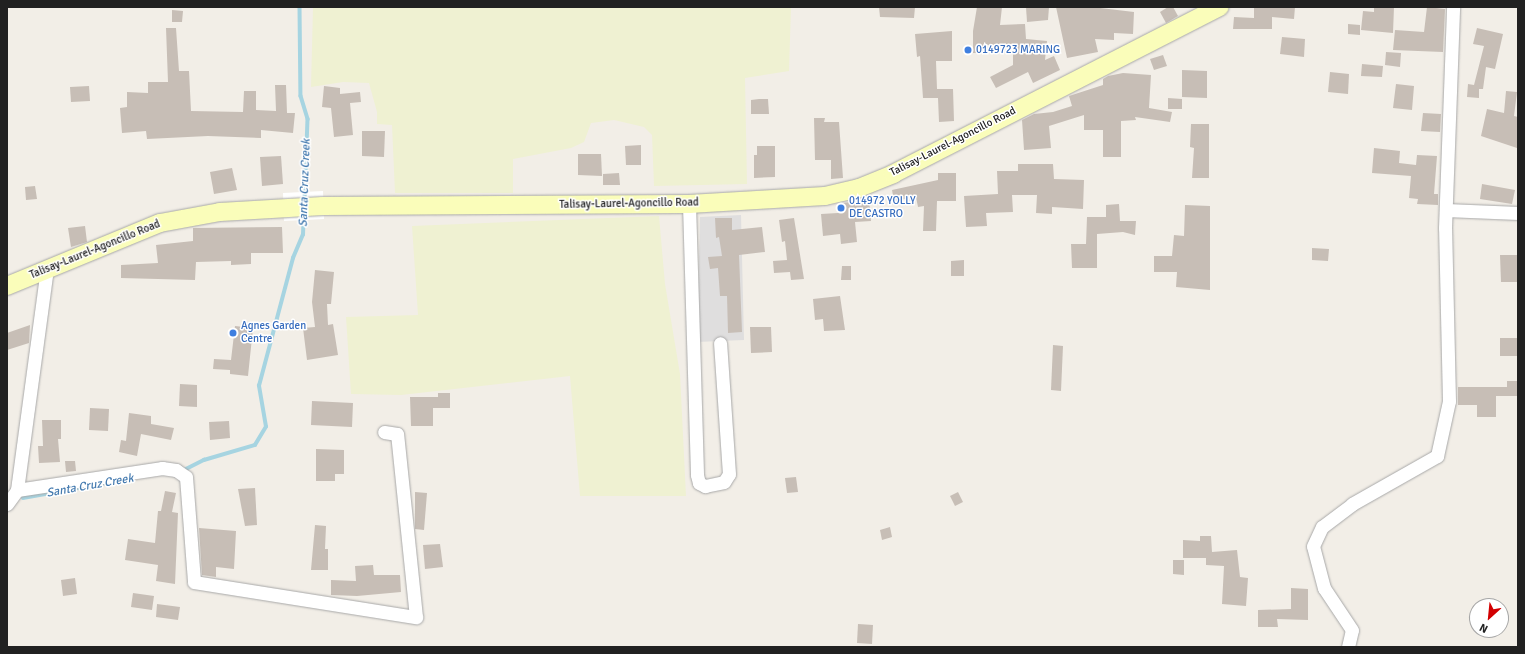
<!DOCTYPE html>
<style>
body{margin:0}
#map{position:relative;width:1525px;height:654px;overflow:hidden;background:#f2eee7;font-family:Signika,sans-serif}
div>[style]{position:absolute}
.residential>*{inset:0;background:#dfdede}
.farmland>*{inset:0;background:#eff1d2}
.pier>*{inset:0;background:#fff}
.stream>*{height:3.5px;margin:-1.75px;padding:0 1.75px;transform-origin:1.75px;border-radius:1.75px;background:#a6d4e1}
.building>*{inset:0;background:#c7beb6}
.roads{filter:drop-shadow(0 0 1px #a8a8a8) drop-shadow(0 0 1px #a8a8a8)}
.street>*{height:13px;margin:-6.5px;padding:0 6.5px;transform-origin:6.5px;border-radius:6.5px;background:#fff}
.secondary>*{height:18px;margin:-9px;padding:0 9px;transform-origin:9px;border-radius:9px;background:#fafdba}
.dots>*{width:11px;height:11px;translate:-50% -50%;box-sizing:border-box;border:2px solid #fff;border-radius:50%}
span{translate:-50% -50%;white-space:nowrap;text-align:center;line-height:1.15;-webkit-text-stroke:3px #fff;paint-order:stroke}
.shop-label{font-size:11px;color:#366cbe}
.left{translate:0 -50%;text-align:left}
.street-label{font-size:11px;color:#212121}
.water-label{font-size:12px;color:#447aaf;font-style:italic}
.frame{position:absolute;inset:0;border:8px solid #212121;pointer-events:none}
.north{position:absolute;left:1469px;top:598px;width:40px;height:40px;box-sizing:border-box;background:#fff;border:1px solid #a6a6a6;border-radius:50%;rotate:207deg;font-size:11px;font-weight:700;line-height:16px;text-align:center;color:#212121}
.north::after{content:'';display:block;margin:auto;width:14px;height:18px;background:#d20001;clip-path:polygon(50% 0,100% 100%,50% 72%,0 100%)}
</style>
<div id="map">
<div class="residential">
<i style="clip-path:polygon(741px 215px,744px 340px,697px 342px,700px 217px)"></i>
</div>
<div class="farmland">
<i style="clip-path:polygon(313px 7px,791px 7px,789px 71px,745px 78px,747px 184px,654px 186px,652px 135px,644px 127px,614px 120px,591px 123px,584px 142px,571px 148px,513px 159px,513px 193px,395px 193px,392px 125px,377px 124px,377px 112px,369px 83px,343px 82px,311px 87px)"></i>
<i style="clip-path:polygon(659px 216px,665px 284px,680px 374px,686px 496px,580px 496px,570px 376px,401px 395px,351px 394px,346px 317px,418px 315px,412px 226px)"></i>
</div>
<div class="pier">
<i style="clip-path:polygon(323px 191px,324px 219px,284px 221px,283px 193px)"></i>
</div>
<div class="stream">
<i style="left:300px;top:7px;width:89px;rotate:89.4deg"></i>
<i style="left:301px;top:96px;width:24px;rotate:73deg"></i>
<i style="left:308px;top:119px;width:83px;rotate:92.1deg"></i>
<i style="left:186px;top:469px;width:20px;rotate:-27deg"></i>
<i style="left:204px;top:460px;width:53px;rotate:-16.4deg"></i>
<i style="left:255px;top:445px;width:21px;rotate:-59deg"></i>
<i style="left:266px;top:427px;width:42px;rotate:-99.7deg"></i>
<i style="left:259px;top:386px;width:132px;rotate:-75.1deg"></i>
<i style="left:293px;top:258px;width:25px;rotate:-67deg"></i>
<i style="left:303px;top:235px;width:23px;rotate:-88deg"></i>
<i style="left:23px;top:498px;width:97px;rotate:-10.1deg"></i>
</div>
<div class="building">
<i style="clip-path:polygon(879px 7px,915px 7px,914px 18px,880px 17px)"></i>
<i style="clip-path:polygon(977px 7px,1002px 7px,1000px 25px,1025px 24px,1026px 39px,1047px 41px,1045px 60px,1054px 56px,1060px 70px,1033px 83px,1028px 72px,996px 88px,990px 77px,1013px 65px,1013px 44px,985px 45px,986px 53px,973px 53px,973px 31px)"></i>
<i style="clip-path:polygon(1026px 7px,1049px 7px,1048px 20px,1027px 22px)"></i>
<i style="clip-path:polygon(1056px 7px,1092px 7px,1134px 12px,1133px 34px,1114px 33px,1114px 40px,1095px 39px,1098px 52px,1067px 58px)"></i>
<i style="clip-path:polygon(1168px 7px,1173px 7px,1178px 16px,1166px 23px,1160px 12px)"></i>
<i style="clip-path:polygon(1254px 7px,1295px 7px,1294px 19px,1272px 17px,1272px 29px,1233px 29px,1234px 17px,1254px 18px)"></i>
<i style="clip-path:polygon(1374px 7px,1394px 7px,1393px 33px,1361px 30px,1363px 11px,1374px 12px)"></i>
<i style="clip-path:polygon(1427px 7px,1445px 9px,1443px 52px,1393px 50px,1395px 30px,1424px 32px)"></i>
<i style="clip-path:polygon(172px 10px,183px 11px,182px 22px,172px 22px)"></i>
<i style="clip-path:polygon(1348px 24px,1360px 25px,1360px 35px,1348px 34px)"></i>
<i style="clip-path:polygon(166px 28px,176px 28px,179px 71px,189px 71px,191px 111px,243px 112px,244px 91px,256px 91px,256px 110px,276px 111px,275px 85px,286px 85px,287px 113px,295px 113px,293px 133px,261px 130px,261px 138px,208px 136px,147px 139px,146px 131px,122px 133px,120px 108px,127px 107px,127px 92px,148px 93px,148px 82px,168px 82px)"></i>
<i style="clip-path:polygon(1477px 28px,1503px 34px,1495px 69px,1486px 67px,1483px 89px,1479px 89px,1479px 98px,1467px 97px,1468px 84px,1474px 85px,1484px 46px,1473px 44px)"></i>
<i style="clip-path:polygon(952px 31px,952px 61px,936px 61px,937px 89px,953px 89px,954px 121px,939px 122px,938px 98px,923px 98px,920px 56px,917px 57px,915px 34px)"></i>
<i style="clip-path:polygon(1282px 37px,1305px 39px,1304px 57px,1280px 54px)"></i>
<i style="clip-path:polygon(1386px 52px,1401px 53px,1400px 67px,1385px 65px)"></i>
<i style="clip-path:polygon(1163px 55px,1167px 66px,1154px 70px,1150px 59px)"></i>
<i style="clip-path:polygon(1362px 64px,1383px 66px,1382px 77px,1361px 76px)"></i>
<i style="clip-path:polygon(1182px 70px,1207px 71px,1207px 98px,1182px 97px)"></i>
<i style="clip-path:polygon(1330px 72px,1349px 74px,1348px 94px,1328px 92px)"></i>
<i style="clip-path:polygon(1123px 73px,1151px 75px,1149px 108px,1172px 112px,1170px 122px,1135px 117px,1136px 120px,1121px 121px,1121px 157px,1103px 157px,1103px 130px,1084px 130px,1084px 115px,1049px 126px,1051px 148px,1024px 150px,1022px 120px,1034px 114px,1053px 112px,1072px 106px,1069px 96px,1103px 85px,1103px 79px,1108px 76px)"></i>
<i style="clip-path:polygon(1396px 84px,1414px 86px,1412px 110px,1393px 108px)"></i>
<i style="clip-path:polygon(89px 86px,90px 101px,71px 102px,70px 87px)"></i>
<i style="clip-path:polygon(324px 86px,340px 88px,340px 94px,360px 92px,361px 102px,350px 103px,353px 135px,334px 137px,331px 108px,322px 107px)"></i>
<i style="clip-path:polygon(1506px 91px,1517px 92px,1514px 116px,1518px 117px,1517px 148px,1481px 136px,1487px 109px,1504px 113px)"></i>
<i style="clip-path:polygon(1168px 98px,1182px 99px,1182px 109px,1168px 109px)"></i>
<i style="clip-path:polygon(759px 99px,768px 99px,769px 114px,751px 114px,751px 100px)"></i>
<i style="clip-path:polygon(1423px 113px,1441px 114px,1440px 132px,1421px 131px)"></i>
<i style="clip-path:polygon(814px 118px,825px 118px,824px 122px,839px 122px,843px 178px,831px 179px,831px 160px,815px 160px)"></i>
<i style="clip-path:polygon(1191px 124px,1209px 124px,1209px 178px,1192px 178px,1194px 148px,1190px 147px)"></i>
<i style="clip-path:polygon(362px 131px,385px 131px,384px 157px,362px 156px)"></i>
<i style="clip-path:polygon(641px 145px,641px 165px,626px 165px,625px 146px)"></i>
<i style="clip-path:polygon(757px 146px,775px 146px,775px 177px,754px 178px,754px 155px,757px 155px)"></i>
<i style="clip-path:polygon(1374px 148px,1400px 151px,1399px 163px,1416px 165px,1417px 155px,1437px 156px,1434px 194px,1438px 194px,1438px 205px,1417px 204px,1418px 199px,1409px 198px,1411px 176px,1372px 173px)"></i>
<i style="clip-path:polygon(578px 154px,601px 154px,602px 176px,578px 175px)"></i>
<i style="clip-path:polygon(281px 156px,283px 184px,262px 186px,260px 157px)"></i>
<i style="clip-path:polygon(1018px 164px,1053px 164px,1054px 179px,1084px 180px,1083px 209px,1052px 207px,1052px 214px,1036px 213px,1037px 195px,1012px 195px,1013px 212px,986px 213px,987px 226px,966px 227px,964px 196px,998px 194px,997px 171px,1018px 171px)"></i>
<i style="clip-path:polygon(232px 168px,237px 190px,214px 194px,210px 172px)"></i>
<i style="clip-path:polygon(619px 173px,620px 185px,603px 185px,603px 174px)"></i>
<i style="clip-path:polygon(938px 173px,956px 173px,956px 201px,937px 201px,936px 231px,923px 231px,924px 206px,918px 207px,916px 197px,894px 201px,892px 190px,938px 180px)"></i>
<i style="clip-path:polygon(1482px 184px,1515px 190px,1512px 204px,1480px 199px)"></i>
<i style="clip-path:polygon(35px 186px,37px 199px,26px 200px,25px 187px)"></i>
<i style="clip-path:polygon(869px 199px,871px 221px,855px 222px,857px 242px,841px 244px,840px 234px,823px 236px,821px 214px,838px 213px,837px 204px)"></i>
<i style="clip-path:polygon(1119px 204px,1120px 221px,1136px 221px,1135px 235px,1123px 232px,1097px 234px,1097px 268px,1072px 268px,1071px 244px,1086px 244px,1087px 217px,1106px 217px,1106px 205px)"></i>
<i style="clip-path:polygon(1185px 205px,1210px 206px,1210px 290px,1176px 287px,1177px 272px,1154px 272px,1154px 256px,1172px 256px,1174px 235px,1184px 236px)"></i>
<i style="clip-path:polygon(715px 218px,732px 218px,732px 230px,762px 227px,765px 252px,739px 255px,742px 332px,728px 333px,727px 296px,720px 296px,718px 268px,710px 269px,708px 257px,722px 256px,719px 237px,716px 238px)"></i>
<i style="clip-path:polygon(794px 218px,804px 279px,791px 280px,790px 272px,774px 273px,773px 261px,787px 260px,785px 241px,782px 242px,779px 220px)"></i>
<i style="clip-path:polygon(85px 226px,87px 242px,71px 247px,68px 228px)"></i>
<i style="clip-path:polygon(282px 227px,283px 253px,251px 253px,251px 264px,231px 265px,231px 261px,196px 262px,195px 280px,121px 278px,121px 265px,158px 263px,156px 245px,193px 241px,193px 228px)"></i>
<i style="clip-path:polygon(1312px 248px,1329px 249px,1328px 261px,1312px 260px)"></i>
<i style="clip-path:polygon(1500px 255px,1518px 255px,1518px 282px,1501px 282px)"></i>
<i style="clip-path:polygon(964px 260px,964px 276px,951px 276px,951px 261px)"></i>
<i style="clip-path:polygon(842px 266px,851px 266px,851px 280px,841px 280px)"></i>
<i style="clip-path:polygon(315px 270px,334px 272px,331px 304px,327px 304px,328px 325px,333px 324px,338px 355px,307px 360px,303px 328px,315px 327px,312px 302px)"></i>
<i style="clip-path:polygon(840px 296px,845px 330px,824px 331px,823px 319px,815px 320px,813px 299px)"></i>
<i style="clip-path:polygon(30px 325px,29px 343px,7px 350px,7px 333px)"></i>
<i style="clip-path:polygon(235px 326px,253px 328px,248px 376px,230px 374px,230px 370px,213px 369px,214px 359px,231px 360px)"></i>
<i style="clip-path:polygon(750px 327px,771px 327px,772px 352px,751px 353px)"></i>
<i style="clip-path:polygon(1500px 338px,1518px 338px,1518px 356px,1500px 356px)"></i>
<i style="clip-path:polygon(1053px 345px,1063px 346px,1061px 391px,1051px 390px)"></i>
<i style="clip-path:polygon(1507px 381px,1517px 381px,1517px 396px,1496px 396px,1496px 417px,1477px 417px,1477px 405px,1458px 405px,1458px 387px,1507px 387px)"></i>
<i style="clip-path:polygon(180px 384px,197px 385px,197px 407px,179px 406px)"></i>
<i style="clip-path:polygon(438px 393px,450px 393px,450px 408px,433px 408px,433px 426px,411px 426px,410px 397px,438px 397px)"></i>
<i style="clip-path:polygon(312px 401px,353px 403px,352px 427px,311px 425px)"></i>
<i style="clip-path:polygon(90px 408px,109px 409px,108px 431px,89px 430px)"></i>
<i style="clip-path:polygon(129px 413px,151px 416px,151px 424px,174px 428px,171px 440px,141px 434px,137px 456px,119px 452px,121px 440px,126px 441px)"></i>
<i style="clip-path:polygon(42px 420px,61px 420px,61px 439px,58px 439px,60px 462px,39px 463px,38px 446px,43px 446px)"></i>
<i style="clip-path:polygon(229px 421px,230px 438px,210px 440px,209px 422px)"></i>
<i style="clip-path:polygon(316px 449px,344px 450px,344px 474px,335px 474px,335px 481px,316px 481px)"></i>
<i style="clip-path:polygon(65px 461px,75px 461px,76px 471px,66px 472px)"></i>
<i style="clip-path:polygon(796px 477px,798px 492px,787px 493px,785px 478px)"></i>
<i style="clip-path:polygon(255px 488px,257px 525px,245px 526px,238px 489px)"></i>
<i style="clip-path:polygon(165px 491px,176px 493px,172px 512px,178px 513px,175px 584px,156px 581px,158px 565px,125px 560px,128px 539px,155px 543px,158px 511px,161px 511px)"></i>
<i style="clip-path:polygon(415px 492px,427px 493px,424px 530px,415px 529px)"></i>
<i style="clip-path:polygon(958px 492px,963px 502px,955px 506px,950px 496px)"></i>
<i style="clip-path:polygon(315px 525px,326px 526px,325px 549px,328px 549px,328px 570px,311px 570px)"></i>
<i style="clip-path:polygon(890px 527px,892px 537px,882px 540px,880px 530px)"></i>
<i style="clip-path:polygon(199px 528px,236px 531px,234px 569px,216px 567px,216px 577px,202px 575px)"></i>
<i style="clip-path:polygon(1200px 536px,1211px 536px,1212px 552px,1237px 550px,1240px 577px,1248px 578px,1246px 606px,1222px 604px,1224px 566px,1206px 565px,1206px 558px,1183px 558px,1183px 540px,1200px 541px)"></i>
<i style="clip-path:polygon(440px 544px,443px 567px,425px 569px,423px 545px)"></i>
<i style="clip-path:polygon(1173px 560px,1184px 560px,1184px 575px,1173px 574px)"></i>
<i style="clip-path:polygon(373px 565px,374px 575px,400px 575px,401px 592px,357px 596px,331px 595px,331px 580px,356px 581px,355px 566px)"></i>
<i style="clip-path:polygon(75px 578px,77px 594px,63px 596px,61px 580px)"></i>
<i style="clip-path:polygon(1291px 588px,1308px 589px,1308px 620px,1277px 619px,1278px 627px,1258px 627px,1258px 610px,1291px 609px)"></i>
<i style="clip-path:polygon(133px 593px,154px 596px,152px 610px,131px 607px)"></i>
<i style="clip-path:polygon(157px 604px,180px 607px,178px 620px,156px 617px)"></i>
<i style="clip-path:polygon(858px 624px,873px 625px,872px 644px,857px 643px)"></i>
</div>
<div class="roads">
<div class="street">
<i style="left:689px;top:204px;width:271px;rotate:88.3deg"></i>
<i style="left:697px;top:475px;width:8px;rotate:76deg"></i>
<i style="left:699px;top:483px;width:7px;rotate:27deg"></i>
<i style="left:705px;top:486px;width:19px;rotate:-12deg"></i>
<i style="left:724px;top:482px;width:9px;rotate:-58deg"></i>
<i style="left:729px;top:474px;width:131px;rotate:-93.9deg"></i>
<i style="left:1446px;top:210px;width:72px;rotate:2.4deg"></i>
<i style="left:17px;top:490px;width:147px;rotate:-8.6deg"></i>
<i style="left:162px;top:468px;width:14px;rotate:8deg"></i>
<i style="left:176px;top:470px;width:12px;rotate:35deg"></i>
<i style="left:186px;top:477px;width:105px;rotate:85.6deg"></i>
<i style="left:194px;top:582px;width:225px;rotate:9deg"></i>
<i style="left:416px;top:617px;width:184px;rotate:-95.9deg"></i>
<i style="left:397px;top:434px;width:13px;rotate:-171deg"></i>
<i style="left:7px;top:504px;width:17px;rotate:-54deg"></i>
<i style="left:17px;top:490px;width:223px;rotate:-82.3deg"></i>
<i style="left:1348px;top:647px;width:17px;rotate:-77deg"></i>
<i style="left:1352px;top:630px;width:50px;rotate:-123.7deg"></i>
<i style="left:1324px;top:588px;width:43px;rotate:-104.7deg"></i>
<i style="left:1313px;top:546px;width:21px;rotate:-65deg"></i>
<i style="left:1322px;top:527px;width:38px;rotate:-37deg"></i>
<i style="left:1352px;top:504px;width:98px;rotate:-29.5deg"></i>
<i style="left:1437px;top:456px;width:56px;rotate:-77.7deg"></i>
<i style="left:1449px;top:401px;width:173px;rotate:-91.3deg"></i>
<i style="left:1445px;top:228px;width:221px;rotate:-87.9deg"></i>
</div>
<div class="secondary">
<i style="left:7px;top:286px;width:165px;rotate:-22.4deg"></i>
<i style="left:160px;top:223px;width:61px;rotate:-10.4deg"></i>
<i style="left:220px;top:212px;width:103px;rotate:-3.3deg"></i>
<i style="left:323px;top:206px;width:366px;rotate:-0.3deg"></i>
<i style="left:689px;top:204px;width:136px;rotate:-3.4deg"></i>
<i style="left:825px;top:196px;width:35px;rotate:-13deg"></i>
<i style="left:859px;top:188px;width:37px;rotate:-22deg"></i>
<i style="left:893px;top:174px;width:367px;rotate:-27.1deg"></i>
</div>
</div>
<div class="dots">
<i style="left:968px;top:50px;background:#3f7fe0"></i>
<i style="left:841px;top:208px;background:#3f7fe0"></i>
<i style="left:233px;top:333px;background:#3f7fe0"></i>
</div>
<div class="shop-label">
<span class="left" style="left:976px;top:50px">0149723 MARING</span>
<span class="left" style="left:849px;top:208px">014972 YOLLY<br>DE CASTRO</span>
<span class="left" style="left:241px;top:333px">Agnes Garden<br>Centre</span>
</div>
<div class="street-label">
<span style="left:953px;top:142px;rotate:-27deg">Talisay-Laurel-Agoncillo Road</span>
<span style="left:629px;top:204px;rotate:-1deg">Talisay-Laurel-Agoncillo Road</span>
<span style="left:95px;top:250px;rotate:-22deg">Talisay-Laurel-Agoncillo Road</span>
</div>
<div class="water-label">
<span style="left:305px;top:183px;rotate:-88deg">Santa Cruz Creek</span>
<span style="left:90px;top:486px;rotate:-10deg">Santa Cruz Creek</span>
</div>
<div class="frame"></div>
<div class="north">N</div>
</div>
